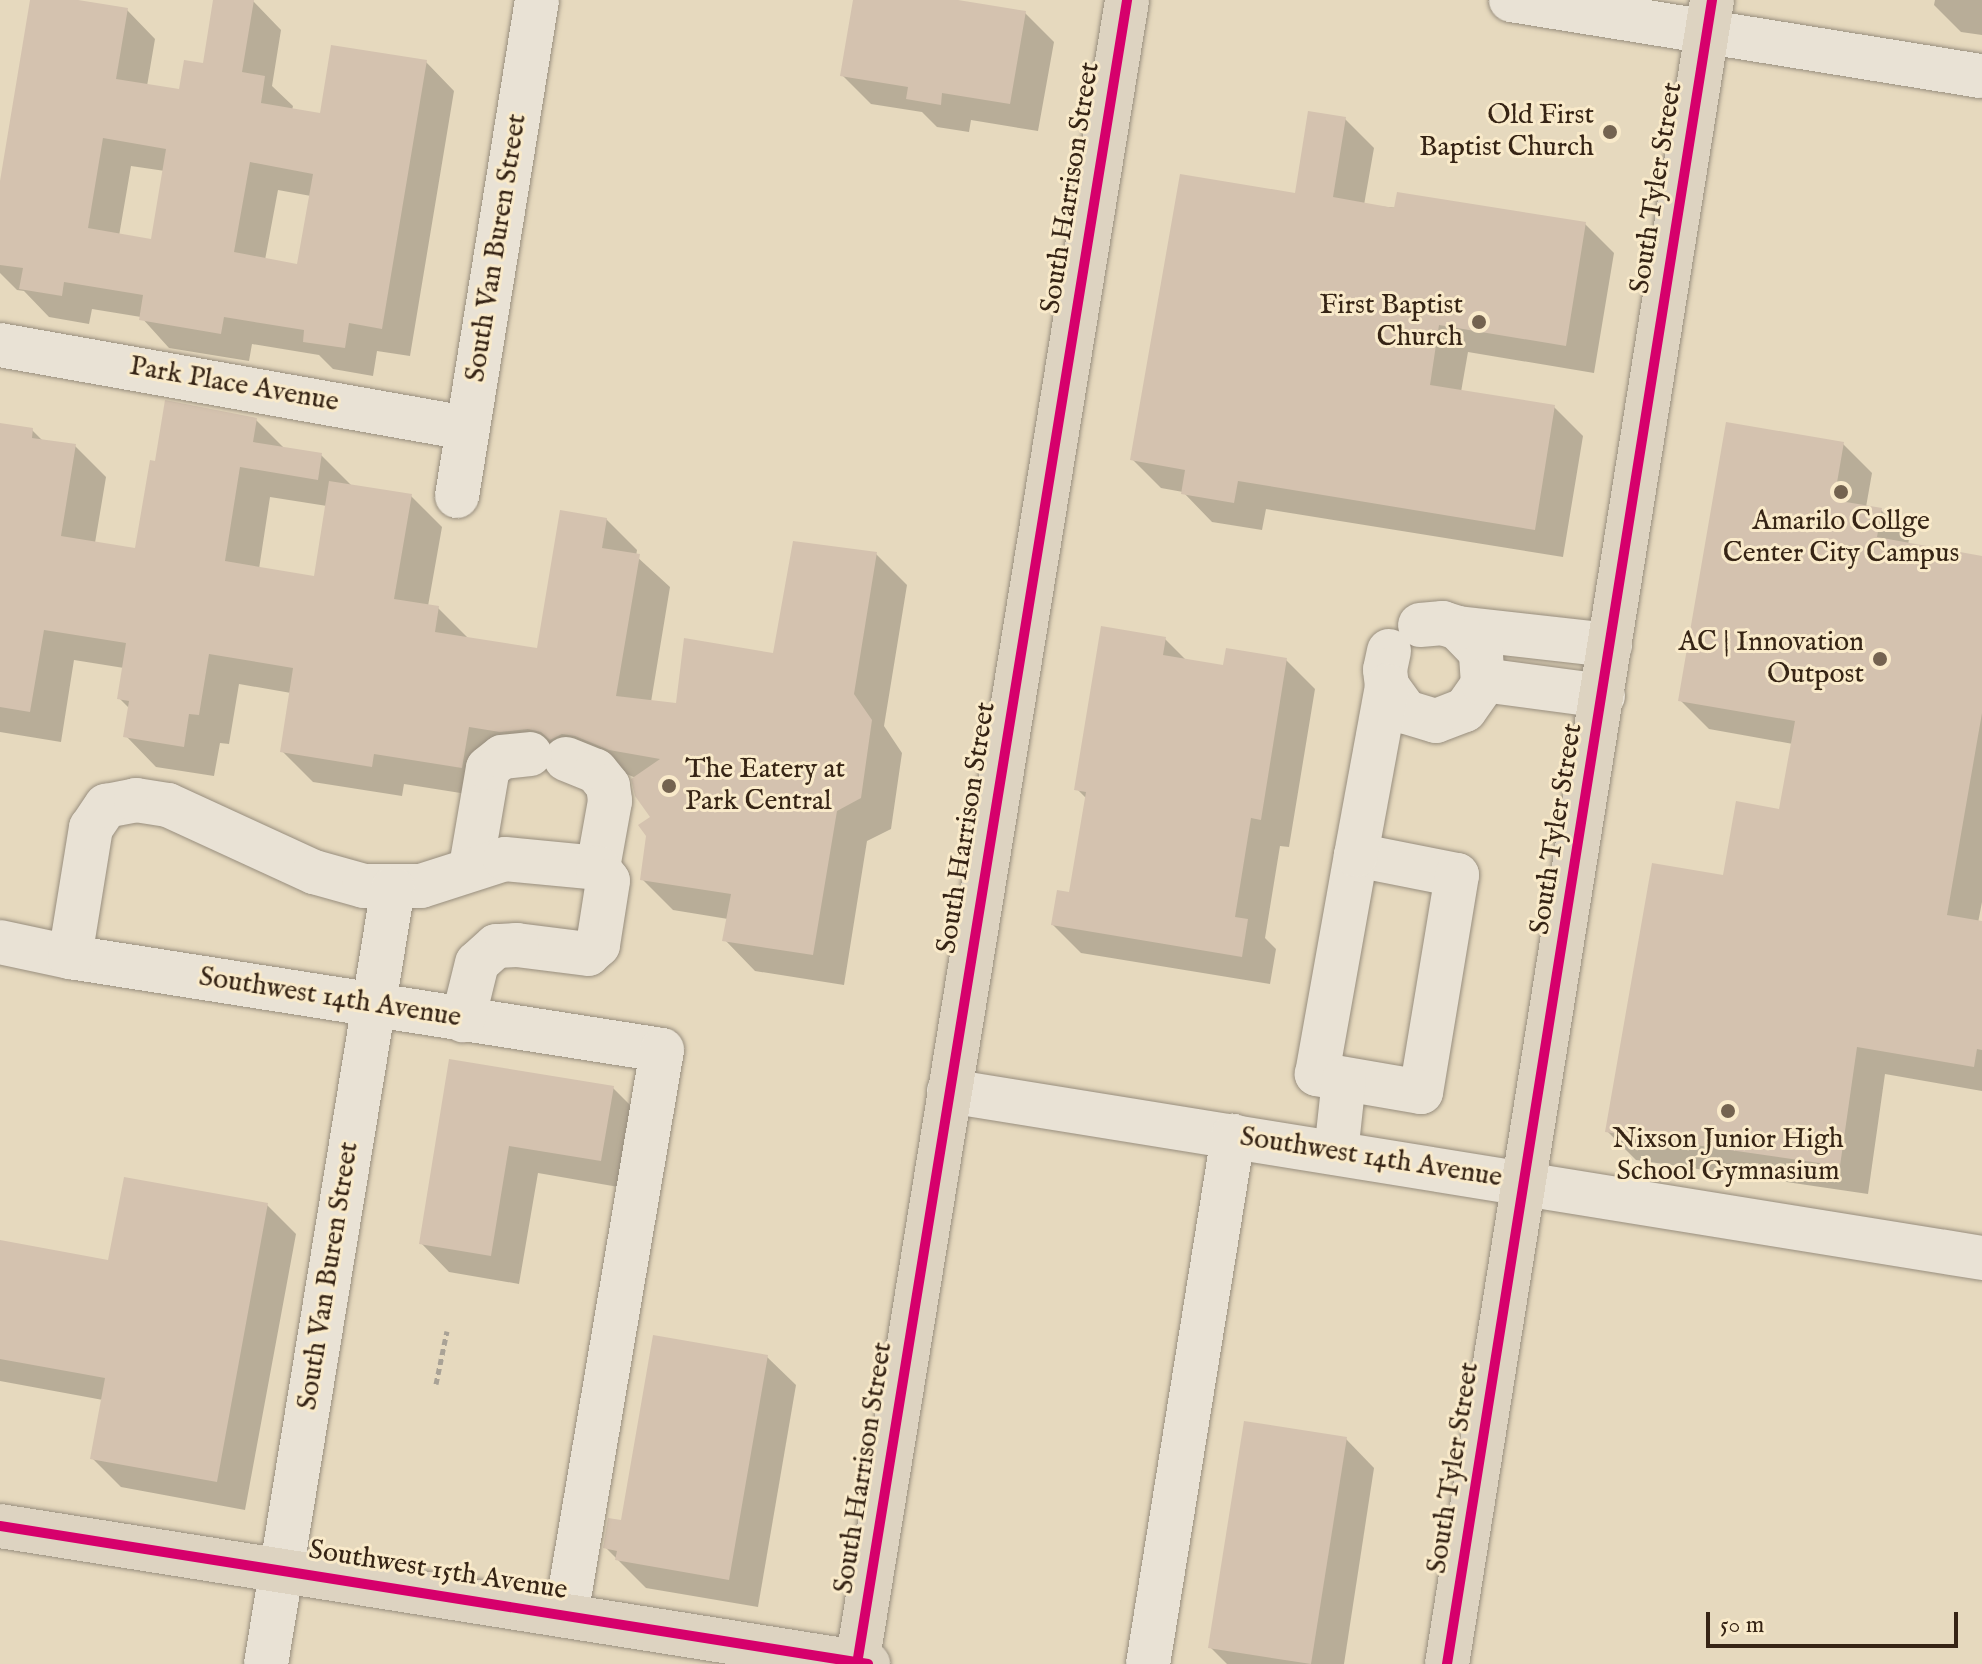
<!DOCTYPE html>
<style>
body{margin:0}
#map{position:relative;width:1982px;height:1664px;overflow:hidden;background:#e6d9be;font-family:"IM FELL English",serif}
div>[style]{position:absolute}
.shadow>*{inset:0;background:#0003}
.building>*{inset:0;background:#d4c2af}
.path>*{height:5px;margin-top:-2.5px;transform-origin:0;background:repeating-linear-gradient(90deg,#a9a296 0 6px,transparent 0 10px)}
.roads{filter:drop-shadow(0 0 2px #988e7e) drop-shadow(0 0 2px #988e7e)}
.minor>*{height:44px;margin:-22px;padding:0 22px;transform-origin:22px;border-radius:22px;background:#e9e2d5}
.major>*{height:44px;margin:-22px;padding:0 22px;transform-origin:22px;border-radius:22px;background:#ddd3c1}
.cycleway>*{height:10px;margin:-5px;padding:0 5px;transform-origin:5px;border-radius:5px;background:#d6006c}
.dots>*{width:22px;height:22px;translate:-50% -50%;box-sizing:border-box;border:4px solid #f9eaca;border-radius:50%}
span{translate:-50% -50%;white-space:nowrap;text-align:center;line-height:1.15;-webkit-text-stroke:6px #f9eaca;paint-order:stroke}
.poi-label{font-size:28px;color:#362415}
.right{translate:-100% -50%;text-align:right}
.left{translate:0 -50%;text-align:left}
.street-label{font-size:28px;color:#362415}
.scale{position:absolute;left:1706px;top:1612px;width:252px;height:36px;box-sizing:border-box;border:4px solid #362415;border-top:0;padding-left:10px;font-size:24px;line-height:28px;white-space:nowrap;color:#362415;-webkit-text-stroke:6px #f9eaca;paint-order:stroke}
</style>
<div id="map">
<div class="shadow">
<i style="clip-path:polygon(evenodd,32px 0,66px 0,127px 10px,155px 39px,147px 86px,181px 92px,204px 65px,215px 0,253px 1px,281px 30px,272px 86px,293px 106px,292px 110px,322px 115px,426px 62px,454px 91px,410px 356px,377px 351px,373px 376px,333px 369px,319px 355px,252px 344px,249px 361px,169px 348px,141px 317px,92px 309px,89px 324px,49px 317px,24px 291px,17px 290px,0 273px,0 193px,32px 0,131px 166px,165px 171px,153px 241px,119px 236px,131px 166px,32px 0,278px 190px,311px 196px,298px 266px,265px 260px,278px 190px)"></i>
<i style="clip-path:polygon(855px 0,946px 0,1025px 13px,1054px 42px,1038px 131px,971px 120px,969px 132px,937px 127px,922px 112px,871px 104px,842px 75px)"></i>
<i style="clip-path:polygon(1935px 0,1982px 0,1982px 35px,1961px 32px,1934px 5px)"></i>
<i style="clip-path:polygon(1345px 119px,1374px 148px,1364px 205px,1585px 224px,1614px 253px,1594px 373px,1468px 352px,1461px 392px,1554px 407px,1583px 436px,1563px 557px,1266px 509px,1262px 530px,1212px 522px,1183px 492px,1161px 488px,1132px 459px)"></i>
<i style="clip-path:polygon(evenodd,256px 420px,286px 450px,321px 455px,352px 486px,411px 496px,442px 527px,428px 606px,438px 608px,469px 639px,538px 651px,606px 519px,637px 550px,636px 556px,670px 587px,651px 702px,677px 706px,775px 655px,876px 554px,907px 585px,884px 726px,902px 753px,891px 829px,867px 841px,844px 985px,755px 971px,725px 940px,728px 919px,673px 910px,642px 879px,652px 817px,636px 778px,607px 766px,499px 757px,492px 798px,404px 784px,402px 796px,313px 782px,282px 751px,291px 693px,239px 684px,229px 744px,220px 743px,214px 776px,156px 767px,126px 736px,130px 709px,119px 698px,124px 668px,74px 660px,61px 742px,0 732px,0 425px,32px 430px,44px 442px,75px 446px,106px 477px,95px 543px,137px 550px,256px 420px,270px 497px,327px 506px,315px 578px,259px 569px,270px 497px)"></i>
<i style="clip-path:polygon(1843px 444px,1872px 473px,1866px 507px,1881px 510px,1909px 539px,1908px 545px,1982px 558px,1982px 902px,1978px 923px,1982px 923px,1982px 1091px,1885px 1074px,1868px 1194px,1636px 1160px,1607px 1131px,1725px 877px,1781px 811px,1793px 744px,1709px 729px,1680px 700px)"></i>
<i style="clip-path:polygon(1165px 639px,1187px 661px,1225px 667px,1286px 660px,1315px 689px,1289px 847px,1280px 846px,1265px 938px,1276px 949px,1270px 984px,1081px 953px,1053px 925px,1071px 894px,1087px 799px,1077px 789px)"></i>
<i style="clip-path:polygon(451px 1062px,613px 1088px,642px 1117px,630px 1189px,538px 1173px,519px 1284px,449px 1272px,421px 1243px)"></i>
<i style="clip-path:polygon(267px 1205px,296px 1234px,245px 1510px,121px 1487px,92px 1458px,103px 1400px,0 1381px,0 1242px,110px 1263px)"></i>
<i style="clip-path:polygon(767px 1357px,796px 1385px,758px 1607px,646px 1588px,605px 1547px)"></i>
<i style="clip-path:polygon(1346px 1439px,1374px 1468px,1344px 1664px,1227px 1664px,1210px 1647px)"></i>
</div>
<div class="building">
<i style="clip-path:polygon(evenodd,30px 0,78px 0,128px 8px,116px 79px,179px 89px,184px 60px,203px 63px,213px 0,254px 0,242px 72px,265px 76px,261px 103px,320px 113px,331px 45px,427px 60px,382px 329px,349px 323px,345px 348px,303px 342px,304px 330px,224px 317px,221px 334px,139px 320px,143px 295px,64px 282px,62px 296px,19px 289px,23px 268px,0 265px,0 181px,30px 0,103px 138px,166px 149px,151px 239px,88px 228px,103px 138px,30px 0,250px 162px,313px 174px,297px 264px,234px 252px,250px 162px)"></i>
<i style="clip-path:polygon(853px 0,958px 0,1026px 11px,1010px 104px,942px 93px,941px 105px,906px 99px,908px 87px,840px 76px)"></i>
<i style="clip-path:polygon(1308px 111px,1346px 117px,1333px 197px,1394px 208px,1397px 192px,1586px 222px,1566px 346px,1439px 325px,1430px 385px,1555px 405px,1535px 530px,1238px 481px,1234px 503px,1181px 494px,1185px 470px,1130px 460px,1180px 174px,1295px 193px)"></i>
<i style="clip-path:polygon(165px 400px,257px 418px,253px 442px,322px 453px,318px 480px,240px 467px,225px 561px,314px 576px,329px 481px,412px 494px,394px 599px,439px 606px,435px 632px,537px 648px,560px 510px,607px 518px,602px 548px,640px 554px,616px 696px,676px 703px,684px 638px,773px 653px,793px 541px,877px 552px,854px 694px,872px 720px,861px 798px,837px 811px,813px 955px,722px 941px,731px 894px,640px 880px,646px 836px,638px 825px,650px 817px,635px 796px,631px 779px,660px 759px,609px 750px,575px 736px,562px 734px,550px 740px,541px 732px,528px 729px,500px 732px,469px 727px,462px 768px,374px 754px,372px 767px,280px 752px,293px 668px,209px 654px,199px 715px,189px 714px,184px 747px,123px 737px,129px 701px,117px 699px,126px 643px,44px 630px,30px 712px,0 707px,0 423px,33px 428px,32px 438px,76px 444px,61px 536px,135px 548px,150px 460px,155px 461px)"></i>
<i style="clip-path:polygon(1726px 422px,1844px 442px,1834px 500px,1882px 508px,1877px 537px,1982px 556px,1982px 713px,1947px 915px,1982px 921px,1982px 1050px,1977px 1049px,1974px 1067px,1857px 1047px,1840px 1166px,1605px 1132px,1652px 863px,1723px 875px,1736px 801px,1779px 809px,1795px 721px,1678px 701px)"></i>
<i style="clip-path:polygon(1101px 626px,1166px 637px,1163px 655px,1223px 665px,1226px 648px,1287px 658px,1261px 820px,1251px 818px,1235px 917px,1248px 919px,1242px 957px,1051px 925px,1057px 890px,1069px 892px,1086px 792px,1074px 790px)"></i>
<i style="clip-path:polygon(449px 1059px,614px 1086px,601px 1161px,509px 1146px,491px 1256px,419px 1244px)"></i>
<i style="clip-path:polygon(124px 1177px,268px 1203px,217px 1482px,90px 1459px,105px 1378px,0 1359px,0 1240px,108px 1260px)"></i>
<i style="clip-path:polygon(653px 1335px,768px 1355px,729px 1580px,615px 1560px,617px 1551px,603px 1548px,608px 1518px,621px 1520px)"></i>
<i style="clip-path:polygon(1244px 1421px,1347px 1437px,1311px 1664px,1208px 1648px)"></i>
</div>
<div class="path">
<i style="left:436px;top:1384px;width:54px;rotate:-78.3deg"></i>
</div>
<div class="roads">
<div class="minor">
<i style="left:1511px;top:0;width:477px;rotate:9.2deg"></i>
<i style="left:0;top:345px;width:475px;rotate:10.1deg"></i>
<i style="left:457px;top:496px;width:502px;rotate:-80.84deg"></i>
<i style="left:1458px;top:628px;width:153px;rotate:6.4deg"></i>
<i style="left:1389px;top:651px;width:19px;rotate:102deg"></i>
<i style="left:1385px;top:670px;width:16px;rotate:83deg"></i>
<i style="left:1387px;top:686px;width:32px;rotate:54deg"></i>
<i style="left:1406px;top:712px;width:31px;rotate:17deg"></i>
<i style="left:1436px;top:721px;width:31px;rotate:-21deg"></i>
<i style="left:1465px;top:710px;width:32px;rotate:-55deg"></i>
<i style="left:1483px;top:684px;width:32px;rotate:-94deg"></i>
<i style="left:1481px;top:652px;width:33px;rotate:-134deg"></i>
<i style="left:1458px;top:628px;width:16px;rotate:-162deg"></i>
<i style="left:1443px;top:623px;width:23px;rotate:175deg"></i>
<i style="left:1483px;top:680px;width:121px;rotate:7.6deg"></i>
<i style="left:566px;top:759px;width:32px;rotate:22deg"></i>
<i style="left:596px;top:771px;width:19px;rotate:51deg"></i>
<i style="left:608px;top:786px;width:15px;rotate:82deg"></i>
<i style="left:610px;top:801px;width:68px;rotate:100.2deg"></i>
<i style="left:1356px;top:855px;width:103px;rotate:11.2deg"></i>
<i style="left:1457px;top:875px;width:220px;rotate:99.4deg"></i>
<i style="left:1421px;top:1092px;width:106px;rotate:-170.2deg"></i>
<i style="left:1317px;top:1074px;width:222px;rotate:-79.9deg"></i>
<i style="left:1356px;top:855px;width:172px;rotate:-79.6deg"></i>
<i style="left:471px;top:867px;width:100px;rotate:-80.3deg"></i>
<i style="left:488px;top:768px;width:18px;rotate:-38deg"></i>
<i style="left:502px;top:757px;width:28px;rotate:-6deg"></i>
<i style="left:0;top:942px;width:72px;rotate:12.1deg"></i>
<i style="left:70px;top:957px;width:599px;rotate:8.93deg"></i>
<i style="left:662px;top:1050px;width:573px;rotate:99.64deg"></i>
<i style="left:70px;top:957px;width:131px;rotate:-80.8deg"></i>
<i style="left:91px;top:828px;width:27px;rotate:-56deg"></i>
<i style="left:106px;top:806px;width:31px;rotate:-11deg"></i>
<i style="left:136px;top:800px;width:32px;rotate:9deg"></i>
<i style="left:168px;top:805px;width:161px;rotate:24.7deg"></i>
<i style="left:314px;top:872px;width:52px;rotate:15.6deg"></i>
<i style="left:364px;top:886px;width:57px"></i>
<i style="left:421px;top:886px;width:88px;rotate:-17.8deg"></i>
<i style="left:505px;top:859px;width:93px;rotate:5.5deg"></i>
<i style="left:598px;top:868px;width:16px;rotate:52deg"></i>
<i style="left:608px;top:881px;width:65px;rotate:98.9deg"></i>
<i style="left:598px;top:945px;width:13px;rotate:138deg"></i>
<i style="left:588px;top:954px;width:72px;rotate:-172.8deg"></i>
<i style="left:517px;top:945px;width:21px;rotate:177deg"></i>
<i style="left:496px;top:946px;width:25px;rotate:138deg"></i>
<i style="left:477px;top:963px;width:59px;rotate:103.8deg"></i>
<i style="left:949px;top:1091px;width:1046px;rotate:9.18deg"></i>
<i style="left:1336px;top:1153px;width:74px;rotate:-83.8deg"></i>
<i style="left:266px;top:1664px;width:786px;rotate:-80.71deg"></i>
<i style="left:1148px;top:1664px;width:535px;rotate:-80.85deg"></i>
</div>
<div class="major">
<i style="left:0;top:1526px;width:879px;rotate:9.03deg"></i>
<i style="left:857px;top:1664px;width:1686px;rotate:-80.78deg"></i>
<i style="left:1447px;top:1664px;width:1685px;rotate:-80.95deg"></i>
</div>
</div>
<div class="cycleway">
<i style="left:0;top:1526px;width:879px;rotate:9.03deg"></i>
<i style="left:857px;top:1664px;width:1686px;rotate:-80.78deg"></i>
<i style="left:1447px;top:1664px;width:1685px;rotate:-80.95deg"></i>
</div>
<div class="dots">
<i style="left:1610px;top:132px;background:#746350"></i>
<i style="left:1479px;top:322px;background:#746350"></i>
<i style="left:1841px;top:492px;background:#746350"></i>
<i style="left:1880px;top:659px;background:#746350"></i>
<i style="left:669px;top:786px;background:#746350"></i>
<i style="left:1728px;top:1111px;background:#746350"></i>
</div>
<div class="poi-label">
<span class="right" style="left:1594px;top:132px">Old First<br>Baptist Church</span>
<span class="right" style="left:1463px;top:322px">First Baptist<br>Church</span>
<span style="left:1841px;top:538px">Amarilo Collge<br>Center City Campus</span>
<span class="right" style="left:1864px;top:659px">AC | Innovation<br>Outpost</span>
<span class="left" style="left:685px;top:786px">The Eatery at<br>Park Central</span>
<span style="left:1728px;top:1156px">Nixson Junior High<br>School Gymnasium</span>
</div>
<div class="street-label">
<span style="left:1071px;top:188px;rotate:-81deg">South Harrison Street</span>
<span style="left:1657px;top:188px;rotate:-81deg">South Tyler Street</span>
<span style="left:497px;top:248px;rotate:-81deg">South Van Buren Street</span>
<span style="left:234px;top:385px;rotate:10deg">Park Place Avenue</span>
<span style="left:967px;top:828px;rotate:-81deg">South Harrison Street</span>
<span style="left:1557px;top:829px;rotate:-81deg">South Tyler Street</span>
<span style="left:330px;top:998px;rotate:9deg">Southwest 14th Avenue</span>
<span style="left:1371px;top:1158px;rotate:9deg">Southwest 14th Avenue</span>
<span style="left:329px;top:1276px;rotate:-81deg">South Van Buren Street</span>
<span style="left:864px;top:1468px;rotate:-81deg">South Harrison Street</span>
<span style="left:1454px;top:1468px;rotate:-81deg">South Tyler Street</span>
<span style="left:438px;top:1571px;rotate:9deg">Southwest 15th Avenue</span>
</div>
<div class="scale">50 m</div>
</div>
